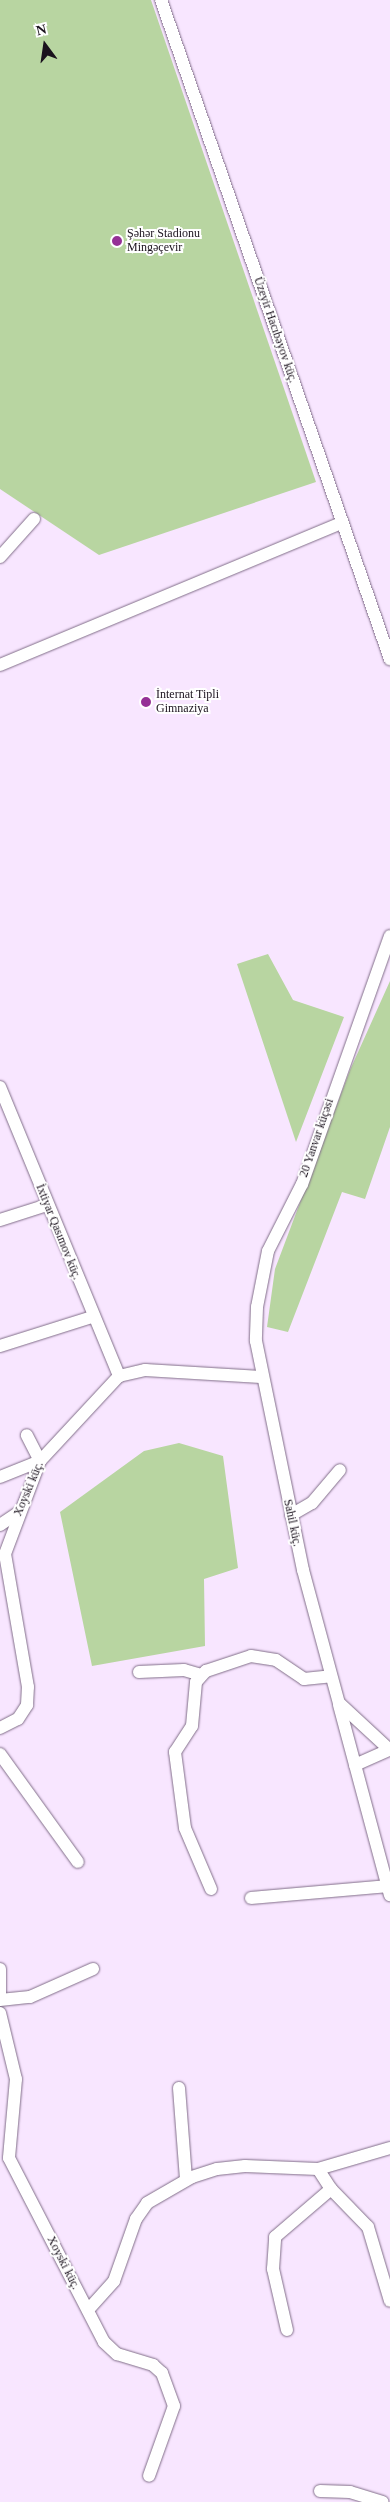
<!DOCTYPE html>
<meta charset="utf-8">
<style>
body{margin:0}
#map{position:relative;width:390px;height:2502px;overflow:hidden;background:#f8e6ff;font-family:Georgia,serif}
div>[style]{position:absolute}
.green>*{inset:0;background:#b8d5a1}
.roads{filter:drop-shadow(0 0 1px #816e89) drop-shadow(0 0 1px #816e89)}
.street>*{height:12px;margin:-6px;padding:0 6px;transform-origin:6px;border-radius:6px;background:#fff}
.dots>*{width:14px;height:14px;translate:-50% -50%;box-sizing:border-box;border:2px solid #fff;border-radius:50%}
span{translate:-50% -50%;white-space:nowrap;text-align:center;line-height:1.15;-webkit-text-stroke:4px #fff;paint-order:stroke}
.poi-label{font-size:12px;color:#1a121d}
.left{translate:0 -50%;text-align:left}
.street-label{font-size:12px;color:#1a121d}
.north{position:absolute;left:20px;top:20px;width:50px;height:50px;-webkit-text-stroke:4px #fff;paint-order:stroke;rotate:346deg;font-size:14px;font-weight:700;line-height:20px;text-align:center;color:#1a121d}
.north::after{content:'';display:block;margin:auto;width:18px;height:22px;background:#1a121d;clip-path:polygon(50% 0,100% 100%,50% 72%,0 100%)}
</style>
<div id="map">
<div class="green">
<i style="clip-path:polygon(0 0,151px 0,316px 482px,99px 555px,0 489px)"></i>
<i style="clip-path:polygon(268px 954px,293px 1000px,344px 1017px,296px 1142px,237px 964px)"></i>
<i style="clip-path:polygon(390px 981px,390px 1127px,365px 1199px,342px 1192px,288px 1332px,267px 1327px,275px 1269px,350px 1070px)"></i>
<i style="clip-path:polygon(179px 1443px,223px 1456px,238px 1568px,204px 1579px,205px 1646px,92px 1666px,60px 1512px,144px 1451px)"></i>
</div>
<div class="roads">
<div class="street">
<i style="left:161px;top:0;width:698px;rotate:70.84deg"></i>
<i style="left:0;top:557px;width:51px;rotate:-48.2deg"></i>
<i style="left:0;top:665px;width:369px;rotate:-22.6deg"></i>
<i style="left:390px;top:936px;width:263px;rotate:109.5deg"></i>
<i style="left:302px;top:1184px;width:75px;rotate:116.9deg"></i>
<i style="left:268px;top:1251px;width:57px;rotate:101.1deg"></i>
<i style="left:257px;top:1307px;width:34px;rotate:92deg"></i>
<i style="left:256px;top:1341px;width:234px;rotate:78.4deg"></i>
<i style="left:303px;top:1570px;width:138px;rotate:74.9deg"></i>
<i style="left:339px;top:1703px;width:69px;rotate:42.7deg"></i>
<i style="left:0;top:1087px;width:313px;rotate:67.6deg"></i>
<i style="left:0;top:1220px;width:49px;rotate:-17.7deg"></i>
<i style="left:0;top:1346px;width:96px;rotate:-17.5deg"></i>
<i style="left:0;top:1477px;width:43px;rotate:-21.8deg"></i>
<i style="left:40px;top:1461px;width:29px;rotate:-117deg"></i>
<i style="left:291px;top:1515px;width:24px;rotate:-30deg"></i>
<i style="left:312px;top:1503px;width:43px;rotate:-49.7deg"></i>
<i style="left:0;top:1525px;width:23px;rotate:-34deg"></i>
<i style="left:139px;top:1672px;width:45px;rotate:-2.5deg"></i>
<i style="left:184px;top:1670px;width:18px;rotate:16deg"></i>
<i style="left:339px;top:1705px;width:197px;rotate:75deg"></i>
<i style="left:0;top:1728px;width:20px;rotate:-27deg"></i>
<i style="left:18px;top:1719px;width:17px;rotate:-57deg"></i>
<i style="left:27px;top:1705px;width:18px;rotate:-87deg"></i>
<i style="left:28px;top:1687px;width:135px;rotate:-99.8deg"></i>
<i style="left:5px;top:1554px;width:99px;rotate:-69.4deg"></i>
<i style="left:40px;top:1461px;width:116px;rotate:-47.1deg"></i>
<i style="left:119px;top:1376px;width:27px;rotate:-13deg"></i>
<i style="left:145px;top:1370px;width:116px;rotate:3.5deg"></i>
<i style="left:0;top:1754px;width:133px;rotate:54.2deg"></i>
<i style="left:355px;top:1765px;width:37px;rotate:-24deg"></i>
<i style="left:211px;top:1889px;width:66px;rotate:-113.1deg"></i>
<i style="left:185px;top:1828px;width:77px;rotate:-97.5deg"></i>
<i style="left:175px;top:1752px;width:31px;rotate:-57deg"></i>
<i style="left:192px;top:1726px;width:44px;rotate:-84.8deg"></i>
<i style="left:196px;top:1682px;width:15px;rotate:-48deg"></i>
<i style="left:206px;top:1671px;width:47px;rotate:-18.4deg"></i>
<i style="left:251px;top:1656px;width:25px;rotate:9deg"></i>
<i style="left:276px;top:1660px;width:34px;rotate:34deg"></i>
<i style="left:304px;top:1679px;width:27px;rotate:-6deg"></i>
<i style="left:251px;top:1898px;width:138px;rotate:-5deg"></i>
<i style="left:0;top:1969px;width:28px;rotate:90deg"></i>
<i style="left:0;top:2000px;width:30px;rotate:-6deg"></i>
<i style="left:30px;top:1997px;width:69px;rotate:-24deg"></i>
<i style="left:0;top:2013px;width:68px;rotate:76.4deg"></i>
<i style="left:16px;top:2079px;width:79px;rotate:95.1deg"></i>
<i style="left:9px;top:2158px;width:207px;rotate:62.7deg"></i>
<i style="left:104px;top:2342px;width:18px;rotate:43deg"></i>
<i style="left:117px;top:2354px;width:38px;rotate:17deg"></i>
<i style="left:153px;top:2365px;width:12px;rotate:42deg"></i>
<i style="left:162px;top:2373px;width:35px;rotate:70deg"></i>
<i style="left:174px;top:2406px;width:74px;rotate:109.7deg"></i>
<i style="left:179px;top:2088px;width:92px;rotate:85.6deg"></i>
<i style="left:318px;top:2169px;width:75px;rotate:-16.3deg"></i>
<i style="left:88px;top:2310px;width:39px;rotate:-48deg"></i>
<i style="left:114px;top:2281px;width:66px;rotate:-70.5deg"></i>
<i style="left:136px;top:2219px;width:19px;rotate:-55deg"></i>
<i style="left:147px;top:2203px;width:52px;rotate:-30deg"></i>
<i style="left:192px;top:2177px;width:26px;rotate:-18deg"></i>
<i style="left:217px;top:2169px;width:28px;rotate:-6deg"></i>
<i style="left:245px;top:2166px;width:73px;rotate:2.4deg"></i>
<i style="left:318px;top:2169px;width:24px;rotate:57deg"></i>
<i style="left:331px;top:2189px;width:53px;rotate:45.8deg"></i>
<i style="left:368px;top:2227px;width:77px;rotate:73.4deg"></i>
<i style="left:287px;top:2330px;width:63px;rotate:-102.9deg"></i>
<i style="left:273px;top:2269px;width:32px;rotate:-86deg"></i>
<i style="left:275px;top:2237px;width:74px;rotate:-40.6deg"></i>
<i style="left:320px;top:2491px;width:30px;rotate:2deg"></i>
<i style="left:350px;top:2492px;width:34px;rotate:17deg"></i>
</div>
</div>
<div class="dots">
<i style="left:117px;top:241px;background:#953096"></i>
<i style="left:146px;top:702px;background:#953096"></i>
</div>
<div class="poi-label">
<span class="left" style="left:127px;top:241px">Şəhər Stadionu<br>Mingəçevir</span>
<span class="left" style="left:156px;top:702px">İnternat Tipli<br>Gimnaziya</span>
</div>
<div class="street-label">
<span style="left:275px;top:330px;rotate:71deg">Üzeyir Hacıbəyov küç.</span>
<span style="left:317px;top:1138px;rotate:-71deg">20 Yanvar küçəsi</span>
<span style="left:58px;top:1232px;rotate:68deg">İxtiyar Qasımov küç.</span>
<span style="left:29px;top:1489px;rotate:-67deg">Xoyski küç.</span>
<span style="left:292px;top:1523px;rotate:78deg">Sahil küç.</span>
<span style="left:63px;top:2263px;rotate:63deg">Xoyski küç.</span>
</div>
<div class="north">N</div>
</div>
